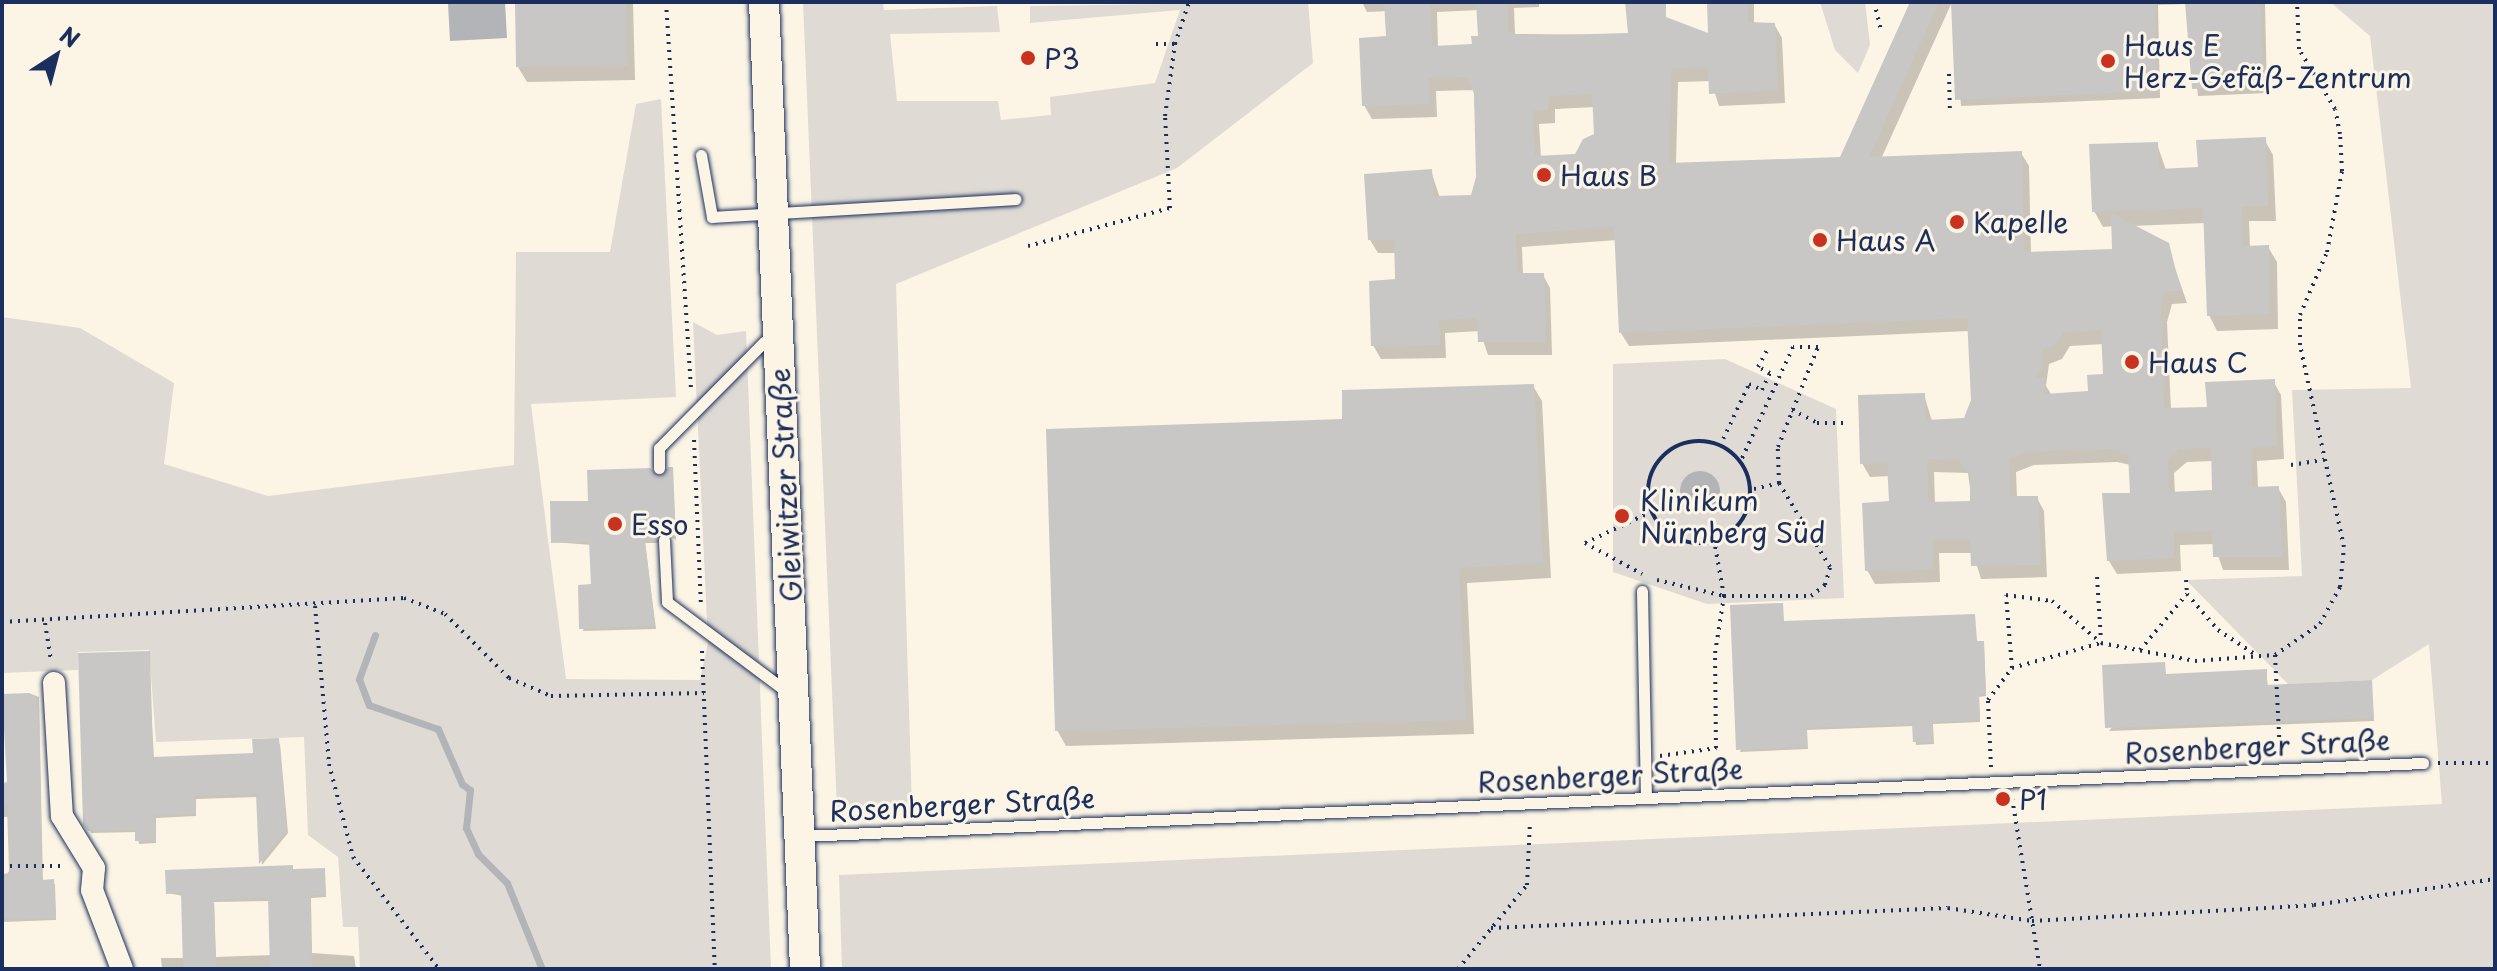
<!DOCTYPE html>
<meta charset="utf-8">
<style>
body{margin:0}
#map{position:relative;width:2497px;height:971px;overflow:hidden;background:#fcf5e5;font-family:"Playpen Sans",sans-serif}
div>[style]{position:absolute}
.green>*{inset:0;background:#dfdbd4}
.water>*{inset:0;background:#b2b4b8}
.round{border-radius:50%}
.shadow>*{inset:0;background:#0003}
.stream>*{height:7px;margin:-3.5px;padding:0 3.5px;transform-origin:3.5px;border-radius:3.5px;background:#b2b4b8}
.building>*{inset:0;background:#c8c7c6}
.path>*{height:4px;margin-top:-2px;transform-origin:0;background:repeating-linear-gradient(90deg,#1b2f5e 0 2px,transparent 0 8px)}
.path>.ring{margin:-2px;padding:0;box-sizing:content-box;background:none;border:4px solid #1b2f5e;border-radius:50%}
.roads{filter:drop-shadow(0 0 2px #1b2f5e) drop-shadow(0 0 2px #1b2f5e)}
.lane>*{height:11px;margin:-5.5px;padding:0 5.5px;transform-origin:5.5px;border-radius:5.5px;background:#fcf5e5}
.street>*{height:22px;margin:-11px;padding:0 11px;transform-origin:11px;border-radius:11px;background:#fcf5e5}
.secondary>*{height:30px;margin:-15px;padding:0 15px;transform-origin:15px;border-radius:15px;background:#fcf5e5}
.dots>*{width:22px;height:22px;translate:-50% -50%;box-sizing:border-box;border:4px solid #fcf5e5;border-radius:50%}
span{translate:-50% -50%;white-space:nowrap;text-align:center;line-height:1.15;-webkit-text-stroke:6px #fcf5e5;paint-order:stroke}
.poi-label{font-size:28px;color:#1b2f5e}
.left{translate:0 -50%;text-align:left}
.street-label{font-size:28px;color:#1b2f5e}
.frame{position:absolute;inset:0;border:4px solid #1b2f5e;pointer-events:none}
.north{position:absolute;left:16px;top:16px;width:80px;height:80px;-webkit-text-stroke:6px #fcf5e5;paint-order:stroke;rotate:36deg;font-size:22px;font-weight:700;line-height:32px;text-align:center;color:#1b2f5e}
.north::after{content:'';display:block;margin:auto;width:28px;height:36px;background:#1b2f5e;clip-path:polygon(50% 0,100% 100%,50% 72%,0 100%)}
</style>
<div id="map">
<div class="green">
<i style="clip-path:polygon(803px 2px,883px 2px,884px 10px,997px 6px,1000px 32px,890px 34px,897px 101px,998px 101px,1001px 120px,1051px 115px,1050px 97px,1155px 83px,1180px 10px,1030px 23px,1030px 6px,1308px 2px,1313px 63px,1177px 168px,896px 284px,912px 808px,837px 810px)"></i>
<i style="clip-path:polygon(1820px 2px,1865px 2px,1870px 45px,1858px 73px,1835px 50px)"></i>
<i style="clip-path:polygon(2330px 2px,2495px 2px,2495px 969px,842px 969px,839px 875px,2442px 804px,2429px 644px,2372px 680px,2288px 684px,2186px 580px,2302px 576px,2292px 390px,2411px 388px,2370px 36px)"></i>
<i style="clip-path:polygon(661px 99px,676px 397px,531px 404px,547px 532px,566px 679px,700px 680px,708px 643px,693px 322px,717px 335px,746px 331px,771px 969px,360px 969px,358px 927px,343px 927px,338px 857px,308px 835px,304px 737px,156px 742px,149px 650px,78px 652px,78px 670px,2px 673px,2px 317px,80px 328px,174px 383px,164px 464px,268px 496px,514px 465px,516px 252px,610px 252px,636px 104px)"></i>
<i style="clip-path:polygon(1725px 359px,1836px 409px,1844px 598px,1707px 604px,1613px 572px,1613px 364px)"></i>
</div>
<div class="water">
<i style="clip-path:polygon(505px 2px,507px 38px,450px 41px,448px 3px)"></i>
<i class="round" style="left:1680px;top:471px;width:40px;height:40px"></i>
</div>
<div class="shadow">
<i style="clip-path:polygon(335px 2px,633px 2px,635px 80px,527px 82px,518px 67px,517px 3px)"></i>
<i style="clip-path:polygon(evenodd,1362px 2px,1539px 2px,1539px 7px,1514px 8px,1515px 34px,1710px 36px,1709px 2px,1754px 2px,1754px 24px,1774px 24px,1782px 38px,1785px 103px,1719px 106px,1711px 81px,1678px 82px,1676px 165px,1842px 159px,1913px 2px,1952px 2px,1881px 159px,2021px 153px,2029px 166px,2031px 254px,2114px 251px,2114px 226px,2103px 227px,2094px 211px,2157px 144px,2166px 170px,2201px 169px,2264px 139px,2273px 155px,2276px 221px,2249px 221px,2250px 248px,2268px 247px,2277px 262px,2278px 329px,2217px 331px,2209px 315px,2205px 223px,2131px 226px,2167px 245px,2187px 303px,2172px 304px,2167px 322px,2171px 410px,2209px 409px,2273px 381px,2281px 395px,2284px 459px,2257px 461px,2258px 489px,2278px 488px,2286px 502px,2289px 570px,2223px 570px,2214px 544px,2180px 545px,2181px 571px,2117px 574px,2109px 561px,2132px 495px,2131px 465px,2117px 462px,2034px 465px,2016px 472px,2017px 498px,2037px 498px,2044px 511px,2047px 577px,1981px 579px,1973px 553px,1939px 553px,1940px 582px,1875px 584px,1867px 570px,1891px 503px,1890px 476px,1870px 477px,1862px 463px,1924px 395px,1932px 421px,1966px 420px,1973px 401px,1969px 331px,1629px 346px,1621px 333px,1617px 240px,1522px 247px,1523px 275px,1543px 275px,1550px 288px,1552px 355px,1488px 355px,1480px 331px,1445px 333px,1446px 358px,1381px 359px,1373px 345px,1397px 281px,1396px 253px,1378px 253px,1370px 240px,1431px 171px,1440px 198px,1473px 197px,1478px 177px,1474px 90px,1436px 91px,1437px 117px,1372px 119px,1364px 105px,1388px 38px,1387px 11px,1367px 12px,1362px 2px,1479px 10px,1480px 38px,1474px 46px,1438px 48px,1437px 12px,1479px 10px,1362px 2px,1595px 107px,1596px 135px,1576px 156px,1541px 158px,1539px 124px,1555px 123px,1555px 109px,1595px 107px,1362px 2px,2104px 344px,2105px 376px,2090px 393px,2051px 394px,2046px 386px,2049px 364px,2062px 359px,2070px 346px,2104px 344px,1362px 2px,2213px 461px,2214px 492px,2175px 494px,2174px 473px,2187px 462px,2213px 461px,1362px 2px,1934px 472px,1968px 473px,1972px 503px,1935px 504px,1934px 472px)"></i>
<i style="clip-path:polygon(1953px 2px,2265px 2px,2267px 93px,2198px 96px,2187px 4px,2158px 5px,2160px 98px,1961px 106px)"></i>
<i style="clip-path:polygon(1533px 386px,1542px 401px,1551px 578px,1467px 583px,1474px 734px,1066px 746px,1057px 730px,1344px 421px)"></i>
<i style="clip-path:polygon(672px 470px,676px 540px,667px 534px,657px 543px,645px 543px,656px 629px,583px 631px,593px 586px,591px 545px,553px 542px,590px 503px)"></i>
<i style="clip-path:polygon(1782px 605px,1784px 623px,1974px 616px,1977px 643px,1984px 646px,1986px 696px,1979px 697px,1980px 722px,1933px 724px,1934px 744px,1916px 745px,1914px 726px,1807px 730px,1808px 749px,1740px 752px)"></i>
<i style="clip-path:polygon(148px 653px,154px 759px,255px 755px,280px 744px,288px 833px,262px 865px,258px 797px,196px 799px,196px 816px,156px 818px,156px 843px,139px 844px,137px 832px,91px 833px,85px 824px)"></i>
<i style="clip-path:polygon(2164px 664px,2166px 676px,2266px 671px,2268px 687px,2371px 682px,2374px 721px,2109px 731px)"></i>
<i style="clip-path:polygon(2px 699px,39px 702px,43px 882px,55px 884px,56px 920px,2px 922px,2px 874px,11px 873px,10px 817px,2px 817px,2px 785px,9px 784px)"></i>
<i style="clip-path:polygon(evenodd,324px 870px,326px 897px,311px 898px,312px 953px,354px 956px,356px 969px,162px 969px,161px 958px,185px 958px,183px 896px,168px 893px,324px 870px,270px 901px,272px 955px,216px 957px,214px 902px,270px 901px)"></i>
</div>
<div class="stream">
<i style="left:375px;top:635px;width:47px;rotate:110deg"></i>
<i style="left:359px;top:679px;width:28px;rotate:69deg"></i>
<i style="left:369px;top:705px;width:73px;rotate:19.2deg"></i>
<i style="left:438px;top:729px;width:60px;rotate:66.4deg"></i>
<i style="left:462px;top:784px;width:10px;rotate:37deg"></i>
<i style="left:470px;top:790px;width:38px;rotate:96deg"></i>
<i style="left:466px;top:828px;width:29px;rotate:65deg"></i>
<i style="left:478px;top:854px;width:41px;rotate:45deg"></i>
<i style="left:507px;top:883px;width:93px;rotate:67.9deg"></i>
</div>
<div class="building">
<i style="clip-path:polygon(515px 2px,626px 2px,627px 66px,516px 67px)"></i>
<i style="clip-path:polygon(evenodd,1384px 2px,1430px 2px,1432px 46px,1472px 44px,1471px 36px,1478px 36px,1476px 2px,1508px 2px,1508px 32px,1525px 36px,1628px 33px,1625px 2px,1666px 2px,1666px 17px,1708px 33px,1707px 2px,1748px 2px,1748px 22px,1775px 23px,1778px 90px,1709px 94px,1708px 68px,1671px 69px,1669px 163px,1840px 157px,1910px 2px,1939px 2px,1869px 157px,2022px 151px,2024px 252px,2112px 249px,2111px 213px,2169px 243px,2181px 291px,2165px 291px,2161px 308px,2164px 408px,2207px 407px,2205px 382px,2275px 379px,2277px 446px,2251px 448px,2252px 487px,2279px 486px,2282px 557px,2213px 557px,2212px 531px,2174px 532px,2174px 558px,2107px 561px,2102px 493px,2130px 493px,2128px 454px,2109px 449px,2026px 452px,2009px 459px,2010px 496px,2038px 496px,2041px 565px,1971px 566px,1970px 540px,1933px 540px,1933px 569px,1865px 571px,1862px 503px,1889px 501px,1887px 463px,1860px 464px,1858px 395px,1925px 393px,1926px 420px,1964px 418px,1971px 400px,1967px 318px,1619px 333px,1614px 227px,1516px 234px,1517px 273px,1544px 273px,1546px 342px,1478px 342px,1477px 318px,1439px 320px,1440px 345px,1371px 346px,1369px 281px,1395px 279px,1394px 240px,1368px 240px,1364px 174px,1432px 169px,1434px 196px,1471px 195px,1476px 177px,1474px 94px,1468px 77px,1429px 78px,1430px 104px,1362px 106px,1359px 38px,1386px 36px,1384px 2px,1592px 94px,1594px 134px,1583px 139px,1575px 154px,1535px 156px,1533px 111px,1548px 110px,1549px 96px,1592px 94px,1384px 2px,2101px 330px,2103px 374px,2087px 375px,2088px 391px,2045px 394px,2044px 378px,2035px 379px,2043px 365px,2042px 350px,2055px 345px,2063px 333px,2101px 330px,1384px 2px,2211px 448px,2212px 490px,2169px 492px,2168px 459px,2179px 449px,2211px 448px,1384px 2px,1927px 459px,1958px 460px,1970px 475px,1970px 501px,1928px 502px,1927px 459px)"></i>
<i style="clip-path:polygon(1951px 2px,2155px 2px,2157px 91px,1955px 100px)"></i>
<i style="clip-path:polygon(2185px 2px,2260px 2px,2264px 86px,2192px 89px)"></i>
<i style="clip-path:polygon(2266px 137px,2268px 206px,2242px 206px,2243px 246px,2269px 245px,2270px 314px,2207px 316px,2203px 208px,2092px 212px,2089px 144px,2158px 142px,2159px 169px,2198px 167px,2196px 140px)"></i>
<i style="clip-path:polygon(1534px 384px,1543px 563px,1459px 568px,1466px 720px,1055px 731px,1046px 429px,1342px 419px,1342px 390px)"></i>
<i style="clip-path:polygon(668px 467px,673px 467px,676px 539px,664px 532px,656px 540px,645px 540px,655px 626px,579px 629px,578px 585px,591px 584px,589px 542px,551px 543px,550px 501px,588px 501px,587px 470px,650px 468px,660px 476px)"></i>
<i style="clip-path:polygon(1783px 603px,1784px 621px,1975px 614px,1977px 641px,1984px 641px,1986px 694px,1979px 694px,1980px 720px,1932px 722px,1933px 742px,1913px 742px,1912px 724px,1807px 728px,1807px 747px,1736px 750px,1730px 605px)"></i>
<i style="clip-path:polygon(150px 651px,153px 757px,253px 753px,252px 739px,279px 738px,287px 829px,259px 864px,256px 794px,195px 796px,196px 814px,155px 815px,156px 841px,135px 841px,135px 830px,88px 831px,83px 824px,78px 653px)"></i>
<i style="clip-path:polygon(2165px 662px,2166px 674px,2267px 669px,2267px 685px,2372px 680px,2374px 718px,2105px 728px,2102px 665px)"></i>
<i style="clip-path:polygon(29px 693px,39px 697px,42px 880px,54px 879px,56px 918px,2px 919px,2px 882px,9px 871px,7px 805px,2px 806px,2px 783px,7px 782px,2px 694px)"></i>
<i style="clip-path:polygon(293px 865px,293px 869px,325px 868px,326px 895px,310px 895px,312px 969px,270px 969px,268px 898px,214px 900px,216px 969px,183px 969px,181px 893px,166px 894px,165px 870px)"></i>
</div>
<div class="path">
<i style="left:666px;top:2px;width:390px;rotate:86.3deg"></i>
<i style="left:1874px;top:2px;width:29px;rotate:76deg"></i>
<i style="left:1156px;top:44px;width:19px"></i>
<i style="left:1949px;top:74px;width:40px;rotate:88.6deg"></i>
<i style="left:1028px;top:246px;width:147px;rotate:-15deg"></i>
<i style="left:1170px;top:208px;width:92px;rotate:-93.1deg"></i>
<i style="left:1165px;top:116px;width:73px;rotate:-82.1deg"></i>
<i style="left:1175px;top:44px;width:44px;rotate:-71.6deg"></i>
<i style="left:1792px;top:410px;width:28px;rotate:27deg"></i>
<i style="left:1817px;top:423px;width:29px"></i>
<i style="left:694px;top:440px;width:167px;rotate:87.6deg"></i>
<i class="ring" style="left:1648px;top:441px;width:98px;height:98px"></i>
<i style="left:1720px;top:446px;width:68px;rotate:-64.9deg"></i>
<i style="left:1749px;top:384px;width:14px;rotate:25deg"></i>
<i style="left:1762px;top:390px;width:19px;rotate:-65deg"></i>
<i style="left:1770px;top:373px;width:13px;rotate:-153deg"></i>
<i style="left:1758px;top:367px;width:21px;rotate:-62deg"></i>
<i style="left:2291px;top:465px;width:37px;rotate:-9deg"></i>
<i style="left:1754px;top:489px;width:26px;rotate:-13deg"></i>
<i style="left:1585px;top:543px;width:65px;rotate:28.5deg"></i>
<i style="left:1585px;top:543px;width:73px;rotate:-25.2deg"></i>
<i style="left:2097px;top:577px;width:64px;rotate:86.4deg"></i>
<i style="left:1657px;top:580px;width:69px;rotate:13.4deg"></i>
<i style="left:1724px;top:596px;width:57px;rotate:-100.1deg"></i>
<i style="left:2186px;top:580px;width:14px;rotate:86deg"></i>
<i style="left:315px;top:606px;width:159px;rotate:84.9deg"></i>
<i style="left:329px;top:764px;width:96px;rotate:75.5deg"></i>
<i style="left:353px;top:857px;width:141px;rotate:52.5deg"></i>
<i style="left:2px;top:622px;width:403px;rotate:-3.4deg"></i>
<i style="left:404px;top:598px;width:44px;rotate:21.3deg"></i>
<i style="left:445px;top:614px;width:91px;rotate:45deg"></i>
<i style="left:509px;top:678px;width:46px;rotate:23.2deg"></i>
<i style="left:551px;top:696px;width:153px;rotate:-1.1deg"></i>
<i style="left:45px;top:623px;width:37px;rotate:81deg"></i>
<i style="left:2140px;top:650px;width:73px;rotate:-50deg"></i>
<i style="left:2187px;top:594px;width:48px;rotate:49.3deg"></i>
<i style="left:2218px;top:630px;width:45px;rotate:33.3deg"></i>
<i style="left:702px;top:651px;width:318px;rotate:87.7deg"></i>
<i style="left:2275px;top:655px;width:98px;rotate:87.1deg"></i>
<i style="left:2012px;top:668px;width:92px;rotate:-15.7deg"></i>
<i style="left:2101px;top:643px;width:96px;rotate:10.8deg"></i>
<i style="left:2195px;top:661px;width:80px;rotate:-4.3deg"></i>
<i style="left:2275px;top:655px;width:55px;rotate:-34.6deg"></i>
<i style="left:2320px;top:624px;width:42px;rotate:-61.6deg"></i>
<i style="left:2340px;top:587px;width:40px;rotate:-84.3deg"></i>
<i style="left:2344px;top:547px;width:207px;rotate:-102.3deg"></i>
<i style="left:2300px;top:345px;width:30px;rotate:-90deg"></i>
<i style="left:2300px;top:315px;width:69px;rotate:-66.8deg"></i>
<i style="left:2327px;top:252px;width:82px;rotate:-79.5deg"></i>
<i style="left:2342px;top:171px;width:37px;rotate:-93deg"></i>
<i style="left:2340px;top:134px;width:25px;rotate:-101deg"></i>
<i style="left:2335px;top:109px;width:70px;rotate:-121deg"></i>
<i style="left:2299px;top:49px;width:47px;rotate:-92.4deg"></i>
<i style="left:1660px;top:756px;width:57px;rotate:-8.1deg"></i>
<i style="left:1716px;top:748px;width:95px;rotate:-90.6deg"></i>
<i style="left:1715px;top:653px;width:58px;rotate:-81deg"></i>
<i style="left:1724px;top:596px;width:87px"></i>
<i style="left:1811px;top:596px;width:18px;rotate:-38deg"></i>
<i style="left:1825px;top:585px;width:19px;rotate:-74deg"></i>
<i style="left:1830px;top:567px;width:98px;rotate:-121.3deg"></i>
<i style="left:1779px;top:483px;width:36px;rotate:-92deg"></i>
<i style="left:1778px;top:447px;width:108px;rotate:-68.2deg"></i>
<i style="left:1818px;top:347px;width:25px;rotate:180deg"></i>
<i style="left:1793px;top:347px;width:128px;rotate:114.6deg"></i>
<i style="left:2438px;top:763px;width:57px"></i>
<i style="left:1991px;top:767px;width:67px;rotate:-92.6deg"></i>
<i style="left:1988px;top:700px;width:40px;rotate:-53deg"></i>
<i style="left:2012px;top:668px;width:73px;rotate:-94.7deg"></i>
<i style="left:2006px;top:595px;width:46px;rotate:7.4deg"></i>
<i style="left:2052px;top:601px;width:65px;rotate:40.6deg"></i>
<i style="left:2012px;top:798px;width:173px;rotate:80.7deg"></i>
<i style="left:2px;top:866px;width:62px"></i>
<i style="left:1491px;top:928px;width:457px;rotate:-2.5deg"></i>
<i style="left:1948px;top:908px;width:85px;rotate:8.8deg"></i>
<i style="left:2032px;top:921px;width:282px;rotate:-3.2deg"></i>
<i style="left:2314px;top:905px;width:183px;rotate:-8.2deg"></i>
<i style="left:1458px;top:969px;width:109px;rotate:-50.6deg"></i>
<i style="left:1527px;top:885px;width:64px;rotate:-87.3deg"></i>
</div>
<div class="roads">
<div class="lane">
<i style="left:701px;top:155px;width:63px;rotate:79.9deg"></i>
<i style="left:712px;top:217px;width:304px;rotate:-3.4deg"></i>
<i style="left:659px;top:468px;width:20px;rotate:-90deg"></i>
<i style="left:659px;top:448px;width:149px;rotate:-45.3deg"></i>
<i style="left:764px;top:342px;width:14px;rotate:-25deg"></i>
<i style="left:664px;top:540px;width:62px;rotate:87.2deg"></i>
<i style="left:667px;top:602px;width:154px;rotate:36.8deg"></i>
<i style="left:1642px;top:591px;width:206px;rotate:88.9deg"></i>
<i style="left:803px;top:836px;width:1622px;rotate:-2.58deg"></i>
</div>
<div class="street">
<i style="left:54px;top:683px;width:133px;rotate:86.6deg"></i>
<i style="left:62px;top:816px;width:61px;rotate:58.4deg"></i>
<i style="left:94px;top:868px;width:22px;rotate:95deg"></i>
<i style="left:92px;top:890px;width:85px;rotate:69.2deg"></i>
</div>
<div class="secondary">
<i style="left:764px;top:2px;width:968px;rotate:87.57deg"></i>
</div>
</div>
<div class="dots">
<i style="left:1028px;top:58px;background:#c8321e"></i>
<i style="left:2108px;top:61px;background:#c8321e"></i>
<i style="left:1544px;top:175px;background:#c8321e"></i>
<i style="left:1957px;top:222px;background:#c8321e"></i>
<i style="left:1820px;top:240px;background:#c8321e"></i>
<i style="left:2132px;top:362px;background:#c8321e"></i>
<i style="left:1622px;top:516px;background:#c8321e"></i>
<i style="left:615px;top:524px;background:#c8321e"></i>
<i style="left:2003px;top:799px;background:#c8321e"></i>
</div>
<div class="poi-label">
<span class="left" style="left:2124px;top:61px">Haus E<br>Herz-Gefäß-Zentrum</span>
<span class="left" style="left:1044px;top:58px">P3</span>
<span class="left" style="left:1560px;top:175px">Haus B</span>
<span class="left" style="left:1973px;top:222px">Kapelle</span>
<span class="left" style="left:1836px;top:240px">Haus A</span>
<span class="left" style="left:2148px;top:362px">Haus C</span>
<span class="left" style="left:1640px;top:516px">Klinikum<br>Nürnberg Süd</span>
<span class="left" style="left:631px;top:524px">Esso</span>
<span class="left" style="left:2019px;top:799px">P1</span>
</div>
<div class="street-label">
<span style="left:785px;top:485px;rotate:-93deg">Gleiwitzer Straße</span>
<span style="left:2257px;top:746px;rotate:-3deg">Rosenberger Straße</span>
<span style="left:1610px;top:775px;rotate:-3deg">Rosenberger Straße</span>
<span style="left:962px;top:804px;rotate:-3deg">Rosenberger Straße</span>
</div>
<div class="frame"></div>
<div class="north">N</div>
</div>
